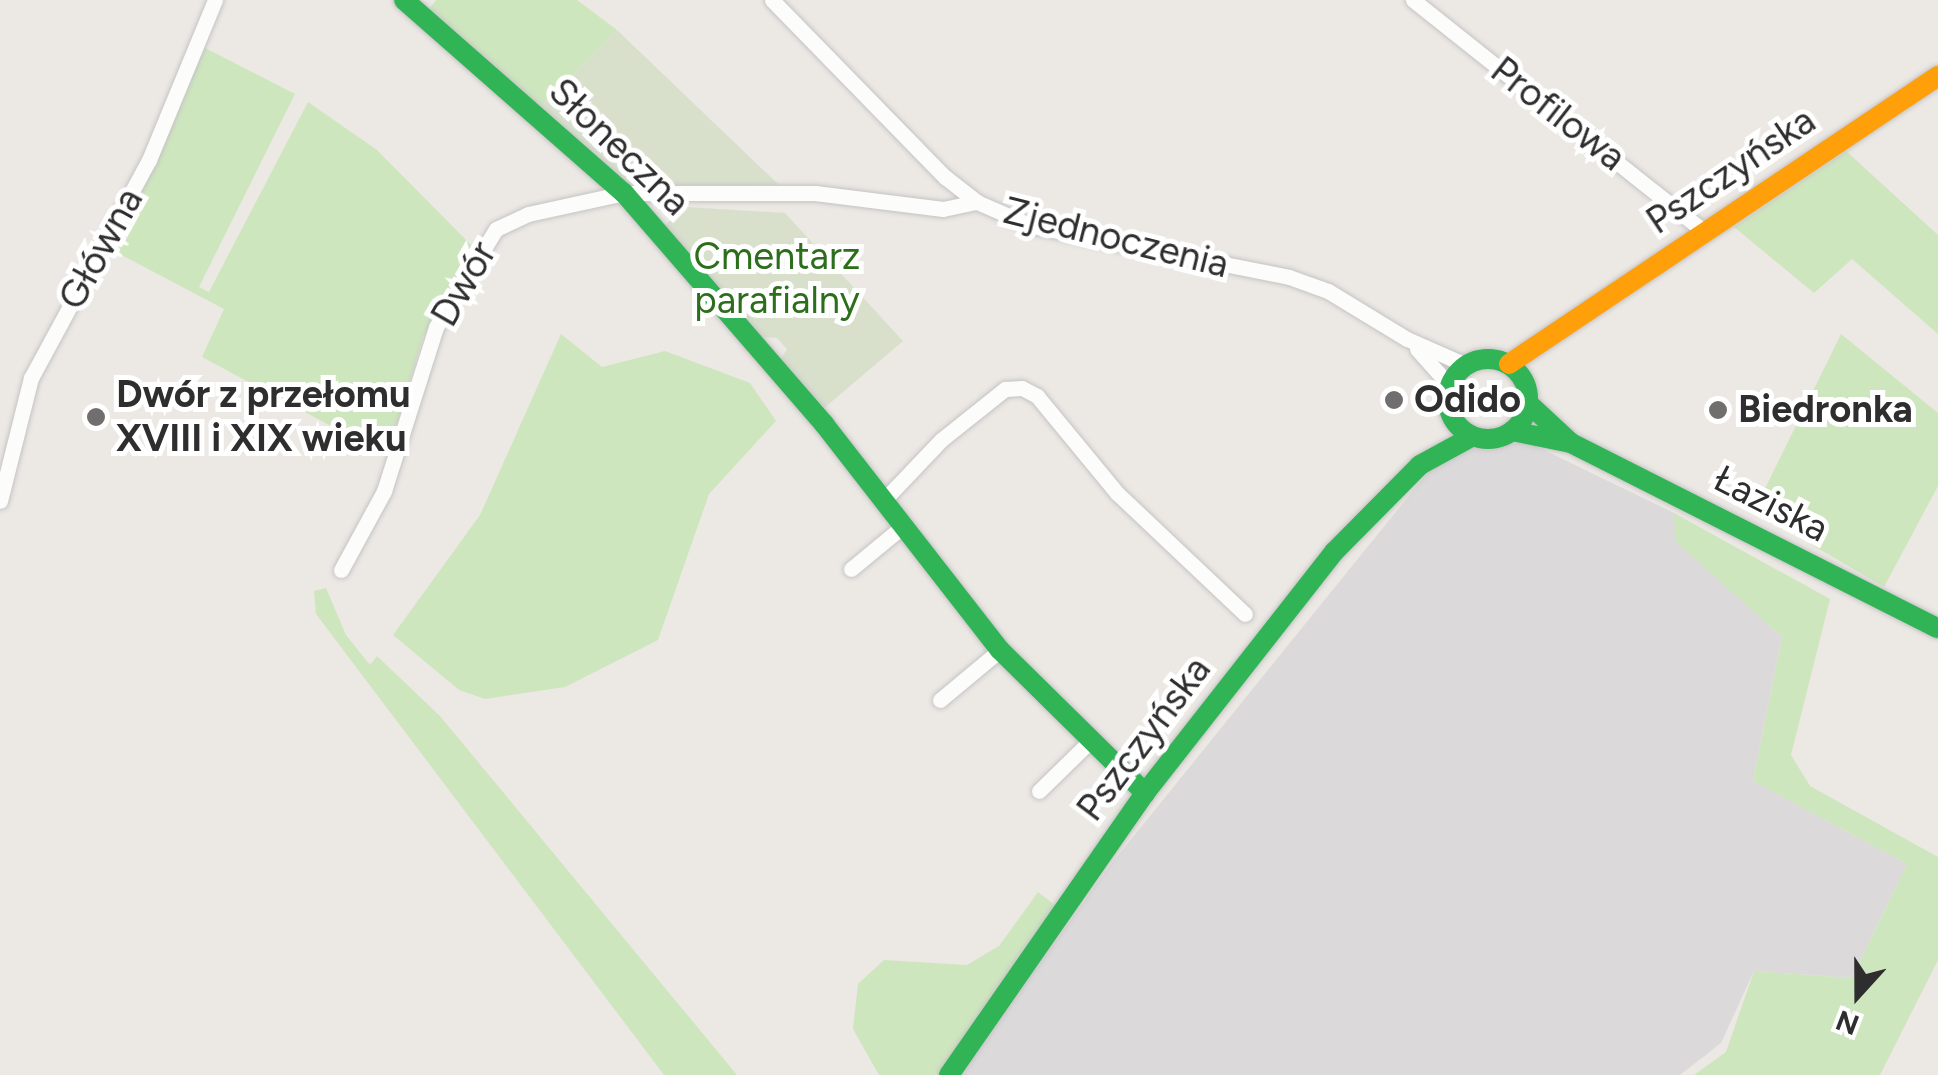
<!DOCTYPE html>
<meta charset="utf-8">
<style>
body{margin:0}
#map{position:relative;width:1938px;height:1075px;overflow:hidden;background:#ece8e4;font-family:Figtree,sans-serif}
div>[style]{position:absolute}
.industrial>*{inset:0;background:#dcd9db}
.green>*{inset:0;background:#cee6be}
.cemetery>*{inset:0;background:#d8e0cc}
.roads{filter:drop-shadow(0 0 2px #c5c4c5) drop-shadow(0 0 2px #c5c4c5)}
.street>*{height:15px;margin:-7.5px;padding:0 7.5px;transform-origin:7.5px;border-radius:7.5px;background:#fcfcfb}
.fast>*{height:20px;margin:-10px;padding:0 10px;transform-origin:10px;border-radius:10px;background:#30b455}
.fast>.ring{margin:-10px;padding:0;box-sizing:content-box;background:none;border:20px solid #30b455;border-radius:50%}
.slow>*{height:20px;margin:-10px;padding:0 10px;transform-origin:10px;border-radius:10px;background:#ff9f0a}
.dots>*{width:28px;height:28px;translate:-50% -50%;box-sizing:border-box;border:5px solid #fff;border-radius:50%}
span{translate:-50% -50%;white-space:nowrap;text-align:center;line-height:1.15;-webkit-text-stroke:10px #fff;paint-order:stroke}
.street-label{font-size:38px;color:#2e2e2e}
.park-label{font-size:38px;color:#2c6e1b}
.poi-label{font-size:38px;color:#2e2e2e;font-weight:700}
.left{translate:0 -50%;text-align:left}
.north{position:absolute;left:1808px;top:945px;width:100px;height:100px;-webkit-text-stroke:8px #fff;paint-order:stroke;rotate:201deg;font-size:28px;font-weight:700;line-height:40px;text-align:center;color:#2e2e2e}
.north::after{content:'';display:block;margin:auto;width:35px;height:45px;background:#2e2e2e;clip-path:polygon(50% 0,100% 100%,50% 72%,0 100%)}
</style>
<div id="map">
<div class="industrial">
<i style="clip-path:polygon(1466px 425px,1509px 433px,1674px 513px,1676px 541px,1782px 637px,1753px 781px,1907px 864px,1852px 978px,1754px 971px,1721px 1043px,1680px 1075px,959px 1075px,1112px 863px)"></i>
</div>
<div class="green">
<i style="clip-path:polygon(436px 0,577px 0,617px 30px,540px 107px,428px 11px)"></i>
<i style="clip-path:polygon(205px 48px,295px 94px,199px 287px,209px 292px,308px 102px,377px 150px,473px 247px,423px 337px,387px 456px,202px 357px,224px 309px,112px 250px)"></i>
<i style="clip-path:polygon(1846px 151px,1938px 235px,1938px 334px,1852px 259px,1814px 293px,1734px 227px)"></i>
<i style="clip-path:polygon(561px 334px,602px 367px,665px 351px,750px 383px,776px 421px,709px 494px,658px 640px,565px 687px,485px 699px,459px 690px,393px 635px,480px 515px)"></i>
<i style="clip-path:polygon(1841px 334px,1938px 413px,1938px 486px,1884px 587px,1754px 511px)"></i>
<i style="clip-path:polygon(1674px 513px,1830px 599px,1791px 755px,1810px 786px,1938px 857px,1938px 960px,1880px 1075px,1694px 1075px,1726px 1052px,1754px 971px,1852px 978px,1907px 864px,1753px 781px,1782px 637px,1675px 541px)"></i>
<i style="clip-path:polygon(326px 588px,346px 635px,370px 665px,377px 656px,440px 716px,737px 1075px,664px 1075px,316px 614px,314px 591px)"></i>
<i style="clip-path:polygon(1038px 892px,1056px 906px,939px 1075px,879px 1075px,853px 1029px,858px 984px,884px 960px,967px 965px,999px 946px)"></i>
</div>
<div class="cemetery">
<i style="clip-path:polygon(617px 30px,779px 185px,625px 188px,540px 107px)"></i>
<i style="clip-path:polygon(686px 207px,785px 213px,903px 341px,823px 409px,780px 360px,787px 349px,777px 338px,760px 337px,663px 227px)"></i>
</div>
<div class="roads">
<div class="street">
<i style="left:772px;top:0;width:248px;rotate:45.7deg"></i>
<i style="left:945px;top:177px;width:41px;rotate:38deg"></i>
<i style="left:977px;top:202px;width:60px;rotate:23.6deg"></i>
<i style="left:1032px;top:226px;width:262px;rotate:11.2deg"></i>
<i style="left:1289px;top:277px;width:41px;rotate:19.7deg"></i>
<i style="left:1328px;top:291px;width:92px;rotate:31.3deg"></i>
<i style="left:1407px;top:339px;width:64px;rotate:23.8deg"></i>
<i style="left:1413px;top:0;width:369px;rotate:38.5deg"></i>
<i style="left:1417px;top:349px;width:50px;rotate:48.3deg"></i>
<i style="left:0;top:501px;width:127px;rotate:-75.9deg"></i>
<i style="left:31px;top:378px;width:248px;rotate:-61.6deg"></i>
<i style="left:149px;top:160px;width:173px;rotate:-67.6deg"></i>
<i style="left:883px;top:501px;width:84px;rotate:-46.4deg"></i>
<i style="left:941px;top:440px;width:82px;rotate:-38.6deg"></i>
<i style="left:1005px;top:389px;width:17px;rotate:-3deg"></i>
<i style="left:1022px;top:388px;width:17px;rotate:28deg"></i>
<i style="left:1037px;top:396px;width:126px;rotate:50.5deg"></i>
<i style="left:1117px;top:493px;width:176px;rotate:43.4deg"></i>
<i style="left:851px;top:569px;width:66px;rotate:-39.5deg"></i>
<i style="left:341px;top:570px;width:90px;rotate:-61.4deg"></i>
<i style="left:384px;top:491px;width:172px;rotate:-72.4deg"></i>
<i style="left:436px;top:327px;width:115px;rotate:-58.5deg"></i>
<i style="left:496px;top:229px;width:35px;rotate:-25deg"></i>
<i style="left:528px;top:214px;width:98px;rotate:-12.3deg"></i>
<i style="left:624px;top:193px;width:191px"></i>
<i style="left:815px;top:193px;width:129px;rotate:7.1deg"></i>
<i style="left:943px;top:209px;width:35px;rotate:-12deg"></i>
<i style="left:940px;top:700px;width:78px;rotate:-39.8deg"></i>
<i style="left:1039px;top:791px;width:71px;rotate:-44.4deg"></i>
</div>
<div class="fast">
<i style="left:404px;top:0;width:293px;rotate:41.3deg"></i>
<i style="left:624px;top:193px;width:306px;rotate:49.1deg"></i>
<i style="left:824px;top:424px;width:286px;rotate:52.1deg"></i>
<i style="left:1000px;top:650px;width:204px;rotate:44.6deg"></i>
<i class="ring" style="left:1448px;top:359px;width:60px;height:60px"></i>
<i style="left:1528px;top:403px;width:57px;rotate:42.9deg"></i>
<i style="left:1512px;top:431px;width:60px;rotate:11.5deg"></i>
<i style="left:1571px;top:443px;width:411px;rotate:26.8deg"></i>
<i style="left:949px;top:1075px;width:343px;rotate:-55.2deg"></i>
<i style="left:1145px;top:793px;width:306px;rotate:-51.9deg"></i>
<i style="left:1334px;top:552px;width:122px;rotate:-45.3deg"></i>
<i style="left:1420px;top:465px;width:60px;rotate:-28.7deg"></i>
</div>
<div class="slow">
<i style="left:1509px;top:364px;width:517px;rotate:-33.87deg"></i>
</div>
</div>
<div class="dots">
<i style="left:1394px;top:400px;background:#706f6e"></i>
<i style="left:1718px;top:410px;background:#706f6e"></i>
<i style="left:96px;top:417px;background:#706f6e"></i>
</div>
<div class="street-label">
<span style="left:1558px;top:114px;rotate:38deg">Profilowa</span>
<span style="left:619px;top:147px;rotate:44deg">Słoneczna</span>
<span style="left:1731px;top:171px;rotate:-34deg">Pszczyńska</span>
<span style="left:1116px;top:238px;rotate:14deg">Zjednoczenia</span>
<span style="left:101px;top:249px;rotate:-61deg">Główna</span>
<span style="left:464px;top:284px;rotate:-60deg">Dwór</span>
<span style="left:1771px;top:504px;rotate:27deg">Łaziska</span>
<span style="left:1144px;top:739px;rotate:-53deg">Pszczyńska</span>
</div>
<div class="park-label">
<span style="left:777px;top:279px">Cmentarz<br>parafialny</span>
</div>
<div class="poi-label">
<span class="left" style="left:116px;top:417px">Dwór z przełomu<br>XVIII i XIX wieku</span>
<span class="left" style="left:1414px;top:400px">Odido</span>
<span class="left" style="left:1738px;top:410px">Biedronka</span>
</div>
<div class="north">N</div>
</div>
